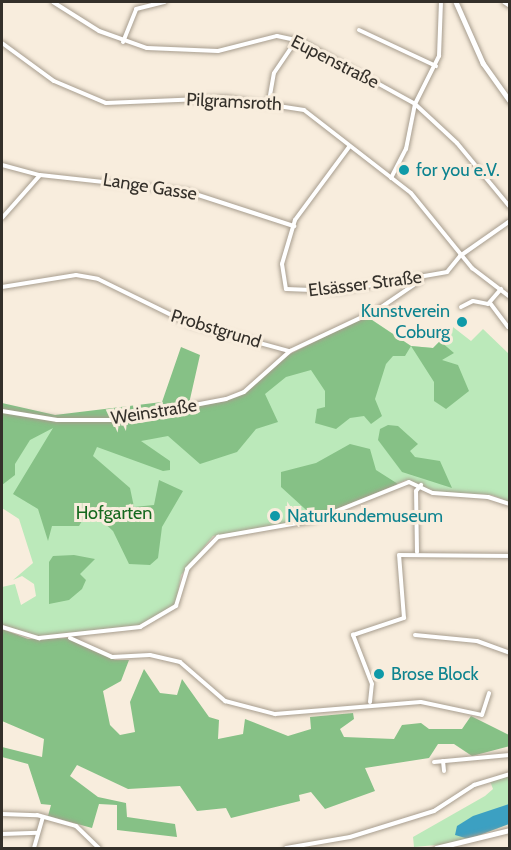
<!DOCTYPE html>
<meta charset="utf-8">
<style>
body{margin:0}
#map{position:relative;width:511px;height:850px;overflow:hidden;background:#f8eddd;font-family:Cabin,sans-serif}
div>[style]{position:absolute}
.green>*{inset:0;background:#bbe9ba}
.forest>*{inset:0;background:#86c186}
.water>*{inset:0;background:#3ca0c2}
.roads{filter:drop-shadow(0 0 2px #a69c8d) drop-shadow(0 0 2px #a69c8d)}
.minor>*{height:4px;margin:-2px;padding:0 2px;transform-origin:2px;border-radius:2px;background:#fff}
.tertiary>*{height:4.5px;margin:-2.25px;padding:0 2.25px;transform-origin:2.25px;border-radius:2.25px;background:#fff}
.dots>*{width:16px;height:16px;translate:-50% -50%;box-sizing:border-box;border:3px solid #f8eddd;border-radius:50%}
span{translate:-50% -50%;white-space:nowrap;text-align:center;line-height:1.15;-webkit-text-stroke:6px #f8eddd;paint-order:stroke}
.street-label{font-size:18px;color:#34302a}
.culture-label{font-size:18px;color:#0d838f}
.left{translate:0 -50%;text-align:left}
.right{translate:-100% -50%;text-align:right}
.park-label{font-size:18px;color:#16691f}
.frame{position:absolute;inset:0;border:3px solid #34302a;pointer-events:none}
</style>
<div id="map">
<div class="green">
<i style="clip-path:polygon(366px 316px,411px 346px,433px 348px,453px 327px,471px 341px,483px 329px,509px 354px,509px 502px,492px 495px,435px 492px,406px 480px,315px 518px,213px 536px,181px 575px,176px 604px,141px 625px,39px 636px,2px 625px,2px 587px,15px 584px,21px 605px,36px 596px,34px 584px,22px 576px,13px 580px,33px 563px,19px 519px,2px 508px,2px 412px,115px 422px,226px 401px,248px 390px,275px 362px)"></i>
<i style="clip-path:polygon(509px 776px,509px 824px,459px 843px,414px 847px,413px 837px,485px 796px,493px 789px,490px 781px)"></i>
</div>
<div class="forest">
<i style="clip-path:polygon(366px 316px,411px 346px,433px 348px,440px 341px,454px 353px,442px 360px,458px 365px,469px 391px,446px 409px,434px 401px,434px 382px,411px 346px,405px 356px,393px 356px,386px 364px,375px 399px,382px 416px,371px 424px,364px 416px,350px 418px,336px 429px,315px 423px,317px 409px,325px 407px,325px 391px,311px 370px,286px 377px,265px 394px,278px 422px,256px 429px,237px 452px,200px 464px,168px 436px,141px 441px,170px 461px,170px 470px,163px 471px,97px 447px,93px 456px,130px 488px,134px 507px,154px 505px,159px 480px,183px 491px,162px 527px,158px 558px,150px 565px,129px 564px,113px 531px,89px 509px,79px 526px,52px 526px,48px 541px,38px 509px,13px 494px,53px 428px,30px 440px,15px 464px,15px 475px,2px 485px,2px 403px,55px 415px,162px 402px,181px 347px,200px 355px,188px 408px,226px 401px,248px 390px,284px 357px)"></i>
<i style="clip-path:polygon(388px 425px,398px 426px,418px 444px,410px 451px,415px 457px,440px 461px,452px 488px,402px 472px,378px 440px,380px 429px)"></i>
<i style="clip-path:polygon(350px 444px,370px 449px,376px 470px,398px 484px,315px 518px,281px 487px,281px 472px,316px 463px)"></i>
<i style="clip-path:polygon(74px 555px,95px 559px,80px 574px,86px 580px,82px 589px,69px 600px,49px 604px,49px 562px,53px 556px)"></i>
<i style="clip-path:polygon(2px 629px,28px 639px,70px 638px,115px 660px,129px 660px,121px 681px,103px 691px,110px 725px,120px 735px,135px 732px,130px 702px,144px 669px,160px 693px,177px 695px,182px 679px,209px 717px,219px 720px,218px 739px,243px 734px,245px 719px,288px 736px,311px 729px,310px 717px,353px 713px,354px 719px,340px 729px,344px 737px,394px 739px,402px 725px,421px 723px,429px 729px,462px 729px,471px 716px,509px 735px,510px 746px,472px 756px,454px 744px,438px 744px,429px 758px,365px 768px,375px 791px,325px 809px,311px 792px,299px 795px,300px 801px,231px 818px,226px 808px,197px 811px,180px 786px,128px 789px,77px 765px,70px 776px,98px 797px,126px 803px,127px 817px,175px 824px,177px 837px,117px 830px,117px 805px,99px 804px,92px 828px,48px 816px,51px 805px,41px 804px,28px 764px,2px 757px,2px 747px,42px 757px,44px 739px,2px 721px)"></i>
</div>
<div class="water">
<i style="clip-path:polygon(509px 804px,509px 824px,469px 839px,455px 835px,457px 826px,473px 816px)"></i>
</div>
<div class="roads">
<div class="minor">
<i style="left:53px;top:2px;width:54px;rotate:32.2deg"></i>
<i style="left:99px;top:31px;width:51px;rotate:19.5deg"></i>
<i style="left:147px;top:48px;width:71px;rotate:2.4deg"></i>
<i style="left:218px;top:51px;width:61px;rotate:-14.3deg"></i>
<i style="left:277px;top:36px;width:25px;rotate:12deg"></i>
<i style="left:301px;top:41px;width:130px;rotate:28.9deg"></i>
<i style="left:415px;top:104px;width:57px;rotate:42.9deg"></i>
<i style="left:457px;top:143px;width:83px;rotate:50.4deg"></i>
<i style="left:504px;top:2px;width:7px;rotate:34deg"></i>
<i style="left:359px;top:30px;width:85px;rotate:25.1deg"></i>
<i style="left:123px;top:42px;width:35px;rotate:-68deg"></i>
<i style="left:136px;top:9px;width:30px;rotate:-14deg"></i>
<i style="left:2px;top:43px;width:64px;rotate:36.2deg"></i>
<i style="left:54px;top:81px;width:56px;rotate:22.9deg"></i>
<i style="left:106px;top:103px;width:120px;rotate:-2.4deg"></i>
<i style="left:226px;top:98px;width:79px;rotate:8.7deg"></i>
<i style="left:304px;top:110px;width:135px;rotate:37.8deg"></i>
<i style="left:411px;top:193px;width:97px;rotate:50.9deg"></i>
<i style="left:472px;top:268px;width:48px;rotate:37.3deg"></i>
<i style="left:269px;top:101px;width:28px;rotate:-80deg"></i>
<i style="left:274px;top:73px;width:41px;rotate:-55.9deg"></i>
<i style="left:349px;top:147px;width:91px;rotate:126.5deg"></i>
<i style="left:295px;top:220px;width:46px;rotate:106.5deg"></i>
<i style="left:282px;top:264px;width:25px;rotate:81deg"></i>
<i style="left:286px;top:289px;width:52px;rotate:2.2deg"></i>
<i style="left:338px;top:291px;width:111px;rotate:-9.9deg"></i>
<i style="left:447px;top:272px;width:21px;rotate:-51deg"></i>
<i style="left:460px;top:256px;width:61px;rotate:-35deg"></i>
<i style="left:2px;top:165px;width:39px;rotate:15deg"></i>
<i style="left:40px;top:175px;width:147px;rotate:6.3deg"></i>
<i style="left:186px;top:191px;width:114px;rotate:18deg"></i>
<i style="left:391px;top:178px;width:33px;rotate:-63deg"></i>
<i style="left:406px;top:149px;width:46px;rotate:-78.7deg"></i>
<i style="left:415px;top:104px;width:54px;rotate:-63.4deg"></i>
<i style="left:439px;top:56px;width:54px;rotate:-87.9deg"></i>
<i style="left:2px;top:218px;width:57px;rotate:-48.5deg"></i>
<i style="left:2px;top:287px;width:75px;rotate:-9.2deg"></i>
<i style="left:76px;top:275px;width:22px;rotate:10deg"></i>
<i style="left:98px;top:279px;width:102px;rotate:26.1deg"></i>
<i style="left:190px;top:324px;width:103px;rotate:15.3deg"></i>
<i style="left:490px;top:303px;width:30px;rotate:53deg"></i>
<i style="left:461px;top:307px;width:13px;rotate:-27deg"></i>
<i style="left:473px;top:301px;width:15px;rotate:11deg"></i>
<i style="left:488px;top:304px;width:20px;rotate:-49deg"></i>
<i style="left:2px;top:411px;width:56px;rotate:9.3deg"></i>
<i style="left:57px;top:420px;width:59px"></i>
<i style="left:116px;top:420px;width:112px;rotate:-10.8deg"></i>
<i style="left:226px;top:399px;width:19px;rotate:-21deg"></i>
<i style="left:244px;top:392px;width:62px;rotate:-41.7deg"></i>
<i style="left:290px;top:351px;width:96px;rotate:-25.2deg"></i>
<i style="left:377px;top:310px;width:53px;rotate:-34.3deg"></i>
<i style="left:417px;top:552px;width:61px;rotate:-90.9deg"></i>
<i style="left:416px;top:491px;width:8px;rotate:-50deg"></i>
<i style="left:2px;top:627px;width:39px;rotate:17deg"></i>
<i style="left:39px;top:638px;width:102px;rotate:-6.2deg"></i>
<i style="left:140px;top:627px;width:42px;rotate:-30.3deg"></i>
<i style="left:176px;top:606px;width:39px;rotate:-73deg"></i>
<i style="left:187px;top:569px;width:45px;rotate:-45.9deg"></i>
<i style="left:218px;top:537px;width:97px;rotate:-10deg"></i>
<i style="left:314px;top:520px;width:102px;rotate:-21.8deg"></i>
<i style="left:409px;top:482px;width:26px;rotate:25deg"></i>
<i style="left:433px;top:493px;width:55px;rotate:4.2deg"></i>
<i style="left:488px;top:497px;width:23px;rotate:18deg"></i>
<i style="left:415px;top:635px;width:62px;rotate:5.5deg"></i>
<i style="left:477px;top:641px;width:35px;rotate:20deg"></i>
<i style="left:70px;top:638px;width:46px;rotate:24.3deg"></i>
<i style="left:112px;top:657px;width:38px;rotate:-3deg"></i>
<i style="left:150px;top:655px;width:31px;rotate:13deg"></i>
<i style="left:180px;top:662px;width:60px;rotate:40.9deg"></i>
<i style="left:225px;top:701px;width:52px;rotate:14.6deg"></i>
<i style="left:275px;top:714px;width:146px;rotate:-4.7deg"></i>
<i style="left:421px;top:702px;width:62px;rotate:12deg"></i>
<i style="left:482px;top:715px;width:23px;rotate:-72deg"></i>
<i style="left:370px;top:702px;width:18px;rotate:-84deg"></i>
<i style="left:372px;top:684px;width:53px;rotate:-111.2deg"></i>
<i style="left:353px;top:635px;width:54px;rotate:-18.4deg"></i>
<i style="left:404px;top:618px;width:63px;rotate:-94.5deg"></i>
<i style="left:399px;top:555px;width:111px;rotate:0.5deg"></i>
<i style="left:443px;top:761px;width:10px;rotate:84deg"></i>
<i style="left:434px;top:762px;width:76px;rotate:-5.3deg"></i>
<i style="left:2px;top:814px;width:35px;rotate:2deg"></i>
<i style="left:37px;top:815px;width:41px;rotate:15.8deg"></i>
<i style="left:76px;top:826px;width:32px;rotate:44deg"></i>
<i style="left:2px;top:834px;width:36px;rotate:-2deg"></i>
<i style="left:34px;top:848px;width:32px;rotate:-74deg"></i>
<i style="left:286px;top:848px;width:65px;rotate:-9.8deg"></i>
<i style="left:350px;top:837px;width:88px;rotate:-17.2deg"></i>
<i style="left:434px;top:811px;width:48px;rotate:-33deg"></i>
<i style="left:474px;top:785px;width:38px;rotate:-17deg"></i>
</div>
<div class="tertiary">
<i style="left:456px;top:2px;width:67px;rotate:66.1deg"></i>
<i style="left:483px;top:63px;width:47px;rotate:54.6deg"></i>
<i style="left:436px;top:848px;width:76px;rotate:-13.7deg"></i>
</div>
</div>
<div class="dots">
<i style="left:404px;top:170px;background:#0f9aa8"></i>
<i style="left:462px;top:322px;background:#0f9aa8"></i>
<i style="left:275px;top:516px;background:#0f9aa8"></i>
<i style="left:379px;top:674px;background:#0f9aa8"></i>
</div>
<div class="street-label">
<span style="left:335px;top:62px;rotate:27deg">Eupenstraße</span>
<span style="left:234px;top:102px;rotate:3deg">Pilgramsroth</span>
<span style="left:150px;top:187px;rotate:9deg">Lange Gasse</span>
<span style="left:365px;top:284px;rotate:-7deg">Elsässer Straße</span>
<span style="left:216px;top:329px;rotate:17deg">Probstgrund</span>
<span style="left:154px;top:412px;rotate:-9deg">Weinstraße</span>
</div>
<div class="culture-label">
<span class="left" style="left:416px;top:170px">for you e.V.</span>
<span class="right" style="left:450px;top:322px">Kunstverein<br>Coburg</span>
<span class="left" style="left:287px;top:516px">Naturkundemuseum</span>
<span class="left" style="left:391px;top:674px">Brose Block</span>
</div>
<div class="park-label">
<span style="left:114px;top:513px">Hofgarten</span>
</div>
<div class="frame"></div>
</div>
